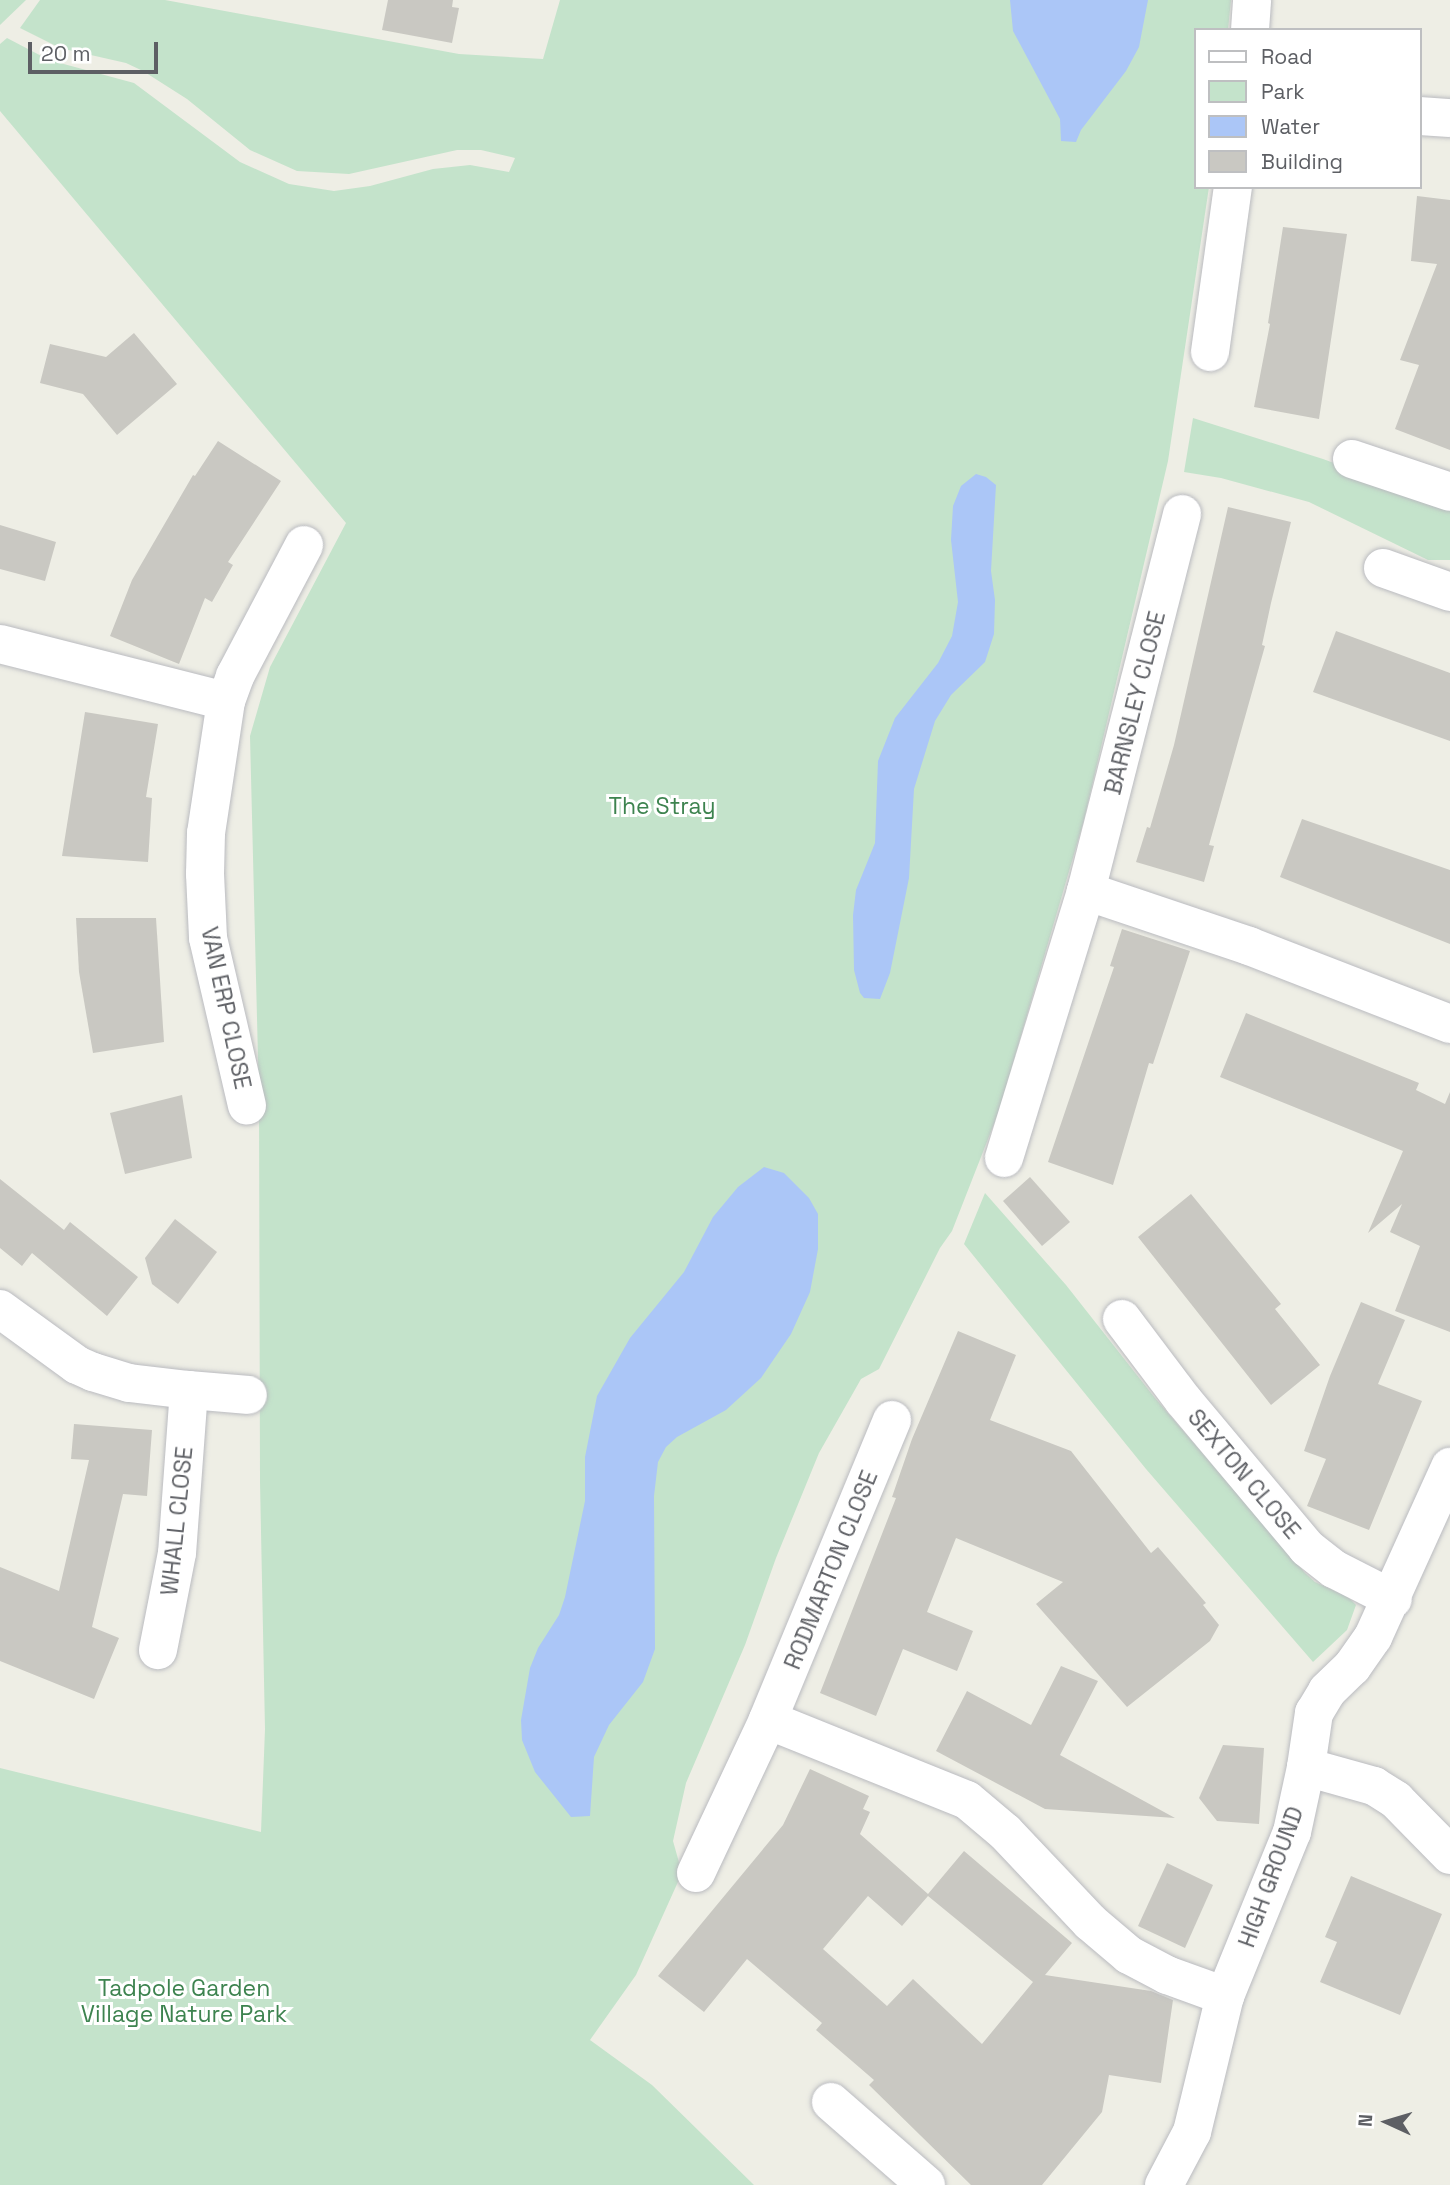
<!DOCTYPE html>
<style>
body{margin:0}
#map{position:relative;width:1450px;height:2185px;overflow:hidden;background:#eeeee5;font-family:"Space Grotesk",sans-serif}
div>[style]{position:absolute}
.green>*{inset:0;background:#c4e3cb}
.water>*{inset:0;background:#abc6f7}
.building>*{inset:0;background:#c9c8c2}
.roads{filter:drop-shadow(0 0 2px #babbc0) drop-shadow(0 0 2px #babbc0)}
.minor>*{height:38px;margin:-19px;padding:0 19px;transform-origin:19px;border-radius:19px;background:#fff}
span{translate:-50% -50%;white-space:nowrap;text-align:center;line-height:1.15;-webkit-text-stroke:6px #fff;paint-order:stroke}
.street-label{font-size:23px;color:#5d5f64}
.park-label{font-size:23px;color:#3d834f}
.legend{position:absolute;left:1194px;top:28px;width:228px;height:161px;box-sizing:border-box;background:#fff;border:2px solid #bebfc1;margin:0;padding:9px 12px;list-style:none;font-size:21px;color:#5d5f64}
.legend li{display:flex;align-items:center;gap:14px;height:35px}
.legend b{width:35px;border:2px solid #bebfc1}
.north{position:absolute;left:1352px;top:2087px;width:70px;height:70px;-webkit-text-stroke:5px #fff;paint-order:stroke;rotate:274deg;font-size:19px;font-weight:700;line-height:28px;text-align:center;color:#5d5f64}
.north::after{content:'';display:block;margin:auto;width:24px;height:32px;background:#5d5f64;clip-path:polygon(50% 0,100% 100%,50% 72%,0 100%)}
.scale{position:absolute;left:28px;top:42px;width:130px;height:32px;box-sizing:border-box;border:4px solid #5d5f64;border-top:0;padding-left:9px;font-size:21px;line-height:24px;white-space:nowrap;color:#5d5f64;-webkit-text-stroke:5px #fff;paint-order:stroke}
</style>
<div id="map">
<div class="green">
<i style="clip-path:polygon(0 0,26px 0,0 25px)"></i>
<i style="clip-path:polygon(40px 0,165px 0,459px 54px,543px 59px,560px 0,1231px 0,1228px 30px,1196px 30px,1196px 187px,1209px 187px,1168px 461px,1084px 820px,999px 1111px,952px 1231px,940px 1248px,879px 1369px,861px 1379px,819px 1453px,776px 1558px,745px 1645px,686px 1783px,673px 1841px,682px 1873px,636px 1975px,590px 2040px,652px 2085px,754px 2185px,0 2185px,0 1768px,261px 1832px,265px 1729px,260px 1482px,259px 1099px,250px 736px,270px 667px,346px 523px,0 111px,0 44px,7px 38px,49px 60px,134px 83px,240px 162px,289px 184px,334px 191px,370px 186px,433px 169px,470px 165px,509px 172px,515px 158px,481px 150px,457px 150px,349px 174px,297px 171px,250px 150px,187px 99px,143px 71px,126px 63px,60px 48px,20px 28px)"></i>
<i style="clip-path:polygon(1193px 418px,1323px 459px,1450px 506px,1450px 560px,1428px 560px,1309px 502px,1221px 478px,1184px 472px)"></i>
<i style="clip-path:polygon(985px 1193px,1066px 1285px,1155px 1398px,1305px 1573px,1315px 1582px,1348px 1597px,1356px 1605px,1347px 1630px,1313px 1662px,1146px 1469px,964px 1244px)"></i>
</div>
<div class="water">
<i style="clip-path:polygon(1010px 0,1148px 0,1139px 47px,1126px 71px,1081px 130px,1076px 142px,1061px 141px,1060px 119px,1013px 31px)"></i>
<i style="clip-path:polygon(976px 474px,986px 477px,996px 485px,991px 571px,995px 600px,994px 634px,985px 662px,951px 695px,935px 721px,914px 789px,909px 878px,890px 973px,880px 999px,864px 998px,860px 993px,854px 970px,853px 915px,856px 890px,875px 843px,878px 761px,895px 718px,938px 663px,952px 636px,958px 602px,951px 540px,953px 506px,961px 486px)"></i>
<i style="clip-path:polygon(764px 1167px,784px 1173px,809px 1198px,818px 1214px,818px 1249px,810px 1292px,791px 1334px,761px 1378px,726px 1410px,677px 1437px,666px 1447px,658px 1462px,654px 1496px,655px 1649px,643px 1682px,609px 1725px,594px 1757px,590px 1816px,571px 1817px,535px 1772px,522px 1740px,521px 1720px,530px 1668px,538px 1648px,559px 1615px,565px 1597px,585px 1501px,585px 1457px,597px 1396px,630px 1338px,684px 1272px,713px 1217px,738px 1187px)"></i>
</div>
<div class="building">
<i style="clip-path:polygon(388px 0,453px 0,452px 7px,459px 8px,452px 43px,382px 30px)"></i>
<i style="clip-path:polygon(1417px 196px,1450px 200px,1450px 450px,1395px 429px,1419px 365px,1400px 360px,1437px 264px,1411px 261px)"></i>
<i style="clip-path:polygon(1283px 227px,1347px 234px,1319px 419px,1254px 407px,1270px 324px,1268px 323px)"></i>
<i style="clip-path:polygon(134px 333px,177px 384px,117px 435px,83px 394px,40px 383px,50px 344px,106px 357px)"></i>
<i style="clip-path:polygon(218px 441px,281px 481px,228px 562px,233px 565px,212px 602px,205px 598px,179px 664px,110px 636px,132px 580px,193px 475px,195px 476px)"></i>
<i style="clip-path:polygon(1228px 507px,1291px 522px,1271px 603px,1262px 645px,1265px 646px,1209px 845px,1214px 846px,1204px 882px,1136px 862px,1147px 827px,1150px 828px,1174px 745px)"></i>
<i style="clip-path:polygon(0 525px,56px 542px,45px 581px,0 569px)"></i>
<i style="clip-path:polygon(1336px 631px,1450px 673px,1450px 741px,1313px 692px)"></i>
<i style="clip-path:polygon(85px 712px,158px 724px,146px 797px,152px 798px,148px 862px,62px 856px)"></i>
<i style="clip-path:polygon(1302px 819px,1450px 870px,1450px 944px,1280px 877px)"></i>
<i style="clip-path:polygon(76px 918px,156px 918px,164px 1042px,93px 1053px,79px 972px)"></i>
<i style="clip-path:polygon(1122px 929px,1190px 951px,1153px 1064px,1149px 1063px,1113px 1185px,1048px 1162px,1114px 967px,1110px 966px)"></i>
<i style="clip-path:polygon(1246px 1013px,1419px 1083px,1416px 1090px,1445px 1104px,1450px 1092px,1450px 1332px,1395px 1311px,1420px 1246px,1390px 1232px,1402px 1204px,1368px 1233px,1403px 1151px,1220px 1077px)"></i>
<i style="clip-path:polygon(182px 1095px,192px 1158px,125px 1174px,110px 1113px)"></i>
<i style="clip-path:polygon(1030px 1177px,1070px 1222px,1042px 1246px,1003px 1201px)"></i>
<i style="clip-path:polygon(0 1179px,64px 1230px,70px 1222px,138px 1277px,107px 1316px,32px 1253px,22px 1266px,0 1248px)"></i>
<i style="clip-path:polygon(1191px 1194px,1281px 1304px,1275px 1309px,1320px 1365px,1271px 1405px,1138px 1237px)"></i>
<i style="clip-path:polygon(175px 1219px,217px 1252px,178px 1304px,152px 1284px,145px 1258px)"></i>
<i style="clip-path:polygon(1361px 1302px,1405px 1320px,1378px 1384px,1422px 1401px,1369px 1530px,1307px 1506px,1326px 1459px,1304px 1451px,1330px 1376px)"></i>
<i style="clip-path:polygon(958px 1331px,1016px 1355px,990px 1420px,1071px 1451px,1151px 1553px,1158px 1547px,1206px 1603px,1203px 1605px,1219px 1625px,1210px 1641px,1127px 1707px,1036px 1604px,1063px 1582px,956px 1538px,927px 1612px,973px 1631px,957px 1671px,903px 1649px,876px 1716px,820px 1693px,896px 1498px,892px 1497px,912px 1439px)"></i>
<i style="clip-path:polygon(74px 1424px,152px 1430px,147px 1496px,123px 1494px,92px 1627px,119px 1638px,94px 1699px,0 1661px,0 1567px,59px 1591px,89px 1460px,71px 1459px)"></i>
<i style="clip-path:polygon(1061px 1666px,1098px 1681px,1060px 1755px,1175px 1818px,1045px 1809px,936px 1751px,967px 1691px,1031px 1725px)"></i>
<i style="clip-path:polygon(1223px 1745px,1264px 1748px,1259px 1824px,1217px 1821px,1199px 1798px)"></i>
<i style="clip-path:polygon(evenodd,810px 1769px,869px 1796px,863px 1809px,870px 1812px,860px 1834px,928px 1894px,964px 1851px,1072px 1943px,1045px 1975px,1151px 1991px,1173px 2000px,1161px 2083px,1109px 2075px,1102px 2112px,1042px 2185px,971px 2185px,869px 2085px,874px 2080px,816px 2030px,822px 2023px,747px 1959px,704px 2012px,658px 1976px,783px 1825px,810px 1769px,868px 1896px,902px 1926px,928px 1896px,1033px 1982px,982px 2044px,913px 1979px,887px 2006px,823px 1949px,868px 1896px)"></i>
<i style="clip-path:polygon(1167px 1863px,1213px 1885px,1185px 1948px,1138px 1926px)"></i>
<i style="clip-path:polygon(1351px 1876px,1442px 1914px,1400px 2015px,1320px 1982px,1337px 1942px,1325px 1937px)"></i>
</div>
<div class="roads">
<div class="minor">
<i style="left:1250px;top:30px;width:30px;rotate:-86deg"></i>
<i style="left:1420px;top:116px;width:30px;rotate:4deg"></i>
<i style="left:1210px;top:352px;width:167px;rotate:-82.1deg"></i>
<i style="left:1352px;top:459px;width:103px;rotate:18.6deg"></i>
<i style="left:1383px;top:568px;width:71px;rotate:19.7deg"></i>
<i style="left:0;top:644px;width:233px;rotate:14.2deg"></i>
<i style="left:226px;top:701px;width:27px;rotate:-70deg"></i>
<i style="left:235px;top:676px;width:148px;rotate:-62.2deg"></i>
<i style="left:226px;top:701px;width:134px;rotate:98.6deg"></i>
<i style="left:206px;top:833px;width:41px;rotate:91.4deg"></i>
<i style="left:205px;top:874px;width:64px;rotate:87.3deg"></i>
<i style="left:208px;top:938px;width:172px;rotate:76.9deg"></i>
<i style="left:1086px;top:891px;width:389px;rotate:-75.7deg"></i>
<i style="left:1004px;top:1158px;width:279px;rotate:-72.9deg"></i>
<i style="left:1086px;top:891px;width:172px;rotate:18.6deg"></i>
<i style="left:1249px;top:946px;width:216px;rotate:21.2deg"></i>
<i style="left:0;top:1309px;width:95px;rotate:36deg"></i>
<i style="left:77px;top:1365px;width:17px;rotate:24deg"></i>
<i style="left:93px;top:1372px;width:38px;rotate:17deg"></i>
<i style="left:129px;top:1383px;width:60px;rotate:6.7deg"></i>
<i style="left:189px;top:1390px;width:163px;rotate:94.2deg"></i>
<i style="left:177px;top:1553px;width:99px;rotate:101.1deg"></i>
<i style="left:1122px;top:1319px;width:101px;rotate:53deg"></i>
<i style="left:1183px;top:1400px;width:193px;rotate:50deg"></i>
<i style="left:1307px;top:1548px;width:34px;rotate:38deg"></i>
<i style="left:1334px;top:1569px;width:66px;rotate:27deg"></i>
<i style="left:189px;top:1390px;width:59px;rotate:4.8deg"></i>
<i style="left:892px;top:1420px;width:325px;rotate:112.5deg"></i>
<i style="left:768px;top:1720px;width:214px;rotate:21.9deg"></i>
<i style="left:967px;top:1800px;width:50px;rotate:40.1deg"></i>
<i style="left:1005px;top:1832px;width:124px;rotate:46.6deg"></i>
<i style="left:1090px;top:1922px;width:51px;rotate:40.2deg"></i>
<i style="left:1129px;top:1955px;width:43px;rotate:27.8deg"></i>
<i style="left:1167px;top:1975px;width:62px;rotate:19.9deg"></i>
<i style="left:1306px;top:1767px;width:71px;rotate:15.6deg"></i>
<i style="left:1374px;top:1786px;width:26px;rotate:32deg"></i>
<i style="left:1396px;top:1800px;width:77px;rotate:45.5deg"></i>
<i style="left:696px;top:1873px;width:169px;rotate:-64.8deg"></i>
<i style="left:831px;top:2102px;width:126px;rotate:41.1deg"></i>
<i style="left:1164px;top:2185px;width:60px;rotate:-62.2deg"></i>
<i style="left:1192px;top:2132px;width:140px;rotate:-76.4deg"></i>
<i style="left:1225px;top:1996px;width:177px;rotate:-67.8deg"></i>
<i style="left:1292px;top:1832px;width:66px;rotate:-77.8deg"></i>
<i style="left:1306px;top:1767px;width:55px;rotate:-81.6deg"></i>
<i style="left:1314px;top:1713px;width:26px;rotate:-59deg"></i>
<i style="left:1327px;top:1691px;width:35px;rotate:-44deg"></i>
<i style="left:1352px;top:1667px;width:37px;rotate:-55deg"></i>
<i style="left:1373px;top:1637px;width:187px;rotate:-65.6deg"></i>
</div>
</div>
<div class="street-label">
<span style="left:1135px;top:703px;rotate:-76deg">BARNSLEY CLOSE</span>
<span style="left:226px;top:1008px;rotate:78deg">VAN ERP CLOSE</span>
<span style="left:1244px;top:1474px;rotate:50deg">SEXTON CLOSE</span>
<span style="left:177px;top:1521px;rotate:-84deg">WHALL CLOSE</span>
<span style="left:831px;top:1570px;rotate:-68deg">RODMARTON CLOSE</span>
<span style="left:1271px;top:1877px;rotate:-70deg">HIGH GROUND</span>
</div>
<div class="park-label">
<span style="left:662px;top:806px">The Stray</span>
<span style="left:184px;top:2001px">Tadpole Garden<br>Village Nature Park</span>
</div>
<ul class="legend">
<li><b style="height:9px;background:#fff"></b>Road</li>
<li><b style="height:19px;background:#c4e3cb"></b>Park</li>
<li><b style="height:19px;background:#abc6f7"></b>Water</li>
<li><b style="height:19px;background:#c9c8c2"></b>Building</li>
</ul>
<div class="north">N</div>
<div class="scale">20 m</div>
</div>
